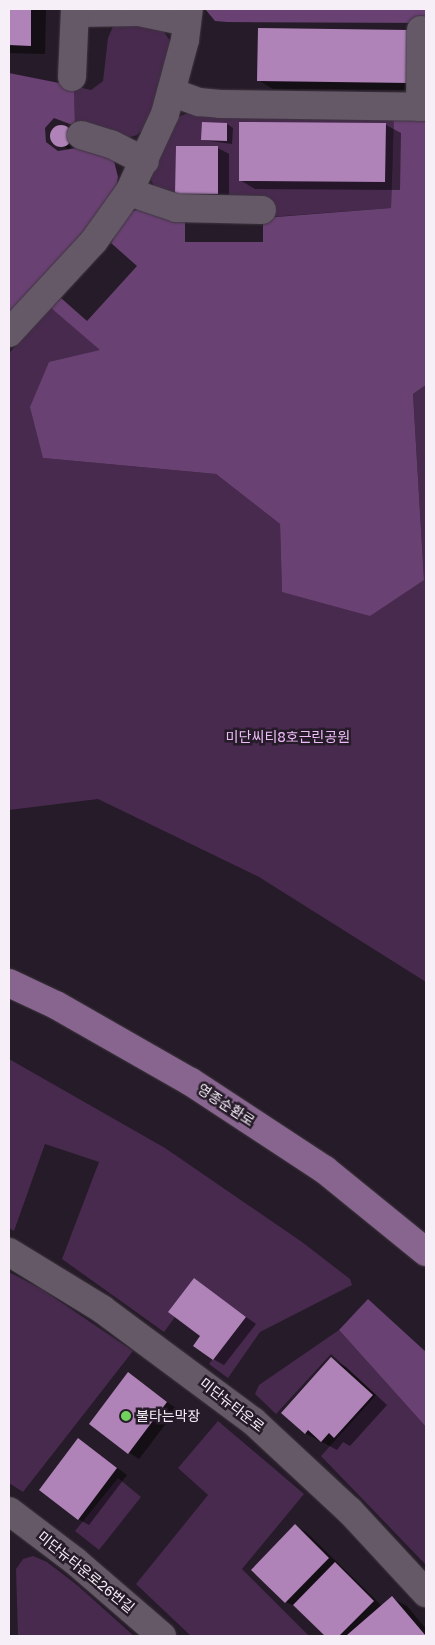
<!DOCTYPE html>
<meta charset="utf-8">
<style>
body{margin:0}
#map{position:relative;width:435px;height:1645px;overflow:hidden;background:#261b28;font-family:"Golos Text","Noto Sans KR",sans-serif}
div>[style]{position:absolute}
.green>*{inset:0;background:#472a4d}
.forest>*{inset:0;background:#694172}
.shadow>*{inset:0;background:#0007}
.building>*{inset:0;background:#af82b8}
.round{border-radius:50%}
.roads{filter:drop-shadow(0 0 1px #3d353f) drop-shadow(0 0 1px #3d353f)}
.minor>*{height:28px;margin:-14px;padding:0 14px;transform-origin:14px;border-radius:14px;background:#655867}
.major>*{height:28px;margin:-14px;padding:0 14px;transform-origin:14px;border-radius:14px;background:#87658e}
.dots>*{width:14px;height:14px;translate:-50% -50%;box-sizing:border-box;border:2px solid #261b28;border-radius:50%}
span{translate:-50% -50%;white-space:nowrap;text-align:center;line-height:1.15;-webkit-text-stroke:5px #261b28;paint-order:stroke}
.park-label{font-size:14px;color:#eebcf9}
.street-label{font-size:14px;color:#f6eff8}
.poi-label{font-size:14px;color:#f6eff8}
.left{translate:0 -50%;text-align:left}
.frame{position:absolute;inset:0;border:10px solid #f6eff8;pointer-events:none}
</style>
<div id="map">
<div class="green">
<i style="clip-path:polygon(114px 24px,161px 27px,172px 44px,150px 122px,137px 135px,127px 138px,75px 126px,74px 86px,91px 90px,103px 81px,108px 38px)"></i>
<i style="clip-path:polygon(193px 111px,394px 112px,391px 208px,271px 217px,191px 202px,155px 188px,151px 180px,153px 171px,178px 117px)"></i>
<i style="clip-path:polygon(51px 308px,101px 350px,43px 458px,216px 474px,280px 524px,282px 592px,424px 580px,413px 394px,426px 385px,426px 982px,259px 877px,98px 799px,9px 810px,9px 353px)"></i>
<i style="clip-path:polygon(9px 1059px,165px 1148px,302px 1242px,350px 1279px,352px 1285px,260px 1332px,228px 1378px,209px 1364px,245px 1317px,194px 1278px,169px 1312px,175px 1317px,164px 1332px,62px 1259px,99px 1162px,45px 1144px,14px 1231px,9px 1228px)"></i>
<i style="clip-path:polygon(9px 1272px,43px 1290px,133px 1351px,23px 1492px,9px 1483px)"></i>
<i style="clip-path:polygon(339px 1330px,426px 1427px,426px 1565px,321px 1456px,376px 1395px,331px 1354px,276px 1414px,255px 1394px,259px 1385px)"></i>
<i style="clip-path:polygon(218px 1421px,304px 1494px,242px 1569px,309px 1636px,191px 1636px,136px 1584px,208px 1495px,178px 1468px)"></i>
<i style="clip-path:polygon(118px 1478px,141px 1497px,99px 1550px,75px 1531px)"></i>
<i style="clip-path:polygon(33px 1556px,47px 1562px,77px 1585px,134px 1636px,18px 1636px,16px 1569px,23px 1559px)"></i>
</div>
<div class="forest">
<i style="clip-path:polygon(205px 9px,426px 9px,426px 23px,227px 22px,215px 21px)"></i>
<i style="clip-path:polygon(9px 73px,74px 86px,75px 126px,54px 118px,45px 128px,46px 142px,58px 151px,83px 147px,113px 157px,118px 177px,116px 189px,103px 210px,9px 319px)"></i>
<i style="clip-path:polygon(394px 112px,426px 113px,426px 385px,413px 394px,424px 580px,370px 616px,282px 592px,280px 524px,216px 474px,43px 458px,30px 407px,49px 362px,100px 350px,51px 308px,61px 298px,87px 321px,137px 266px,111px 243px,128px 213px,136px 210px,147px 210px,185px 217px,185px 242px,263px 242px,263px 218px,391px 208px)"></i>
<i style="clip-path:polygon(368px 1299px,426px 1352px,426px 1427px,339px 1330px)"></i>
</div>
<div class="shadow">
<i style="clip-path:polygon(9px 9px,46px 9px,45px 54px,9px 53px)"></i>
<i style="clip-path:polygon(409px 31px,423px 90px,273px 89px,258px 80px)"></i>
<i style="clip-path:polygon(227px 124px,233px 128px,232px 144px,202px 140px)"></i>
<i style="clip-path:polygon(386px 125px,401px 133px,400px 190px,255px 189px,240px 180px)"></i>
<i style="clip-path:polygon(60px 126px,70px 130px,77px 144px,68px 149px,53px 141px,56px 128px)"></i>
<i style="clip-path:polygon(177px 147px,218px 148px,229px 154px,229px 200px,188px 199px,177px 193px)"></i>
<i style="clip-path:polygon(194px 1280px,256px 1324px,224px 1365px,213px 1359px,202px 1336px)"></i>
<i style="clip-path:polygon(331px 1359px,346px 1367px,387px 1405px,350px 1446px,343px 1442px,337px 1450px,305px 1433px)"></i>
<i style="clip-path:polygon(129px 1374px,177px 1409px,139px 1459px,128px 1452px)"></i>
<i style="clip-path:polygon(79px 1440px,127px 1475px,89px 1525px,78px 1519px)"></i>
<i style="clip-path:polygon(295px 1526px,306px 1532px,382px 1606px,392px 1598px,407px 1606px,426px 1629px,426px 1636px,327px 1636px,297px 1607px,286px 1602px)"></i>
</div>
<div class="building">
<i style="clip-path:polygon(9px 9px,31px 9px,31px 46px,9px 45px)"></i>
<i style="clip-path:polygon(258px 28px,409px 30px,409px 83px,257px 81px)"></i>
<i style="clip-path:polygon(202px 122px,227px 123px,227px 141px,201px 140px)"></i>
<i style="clip-path:polygon(239px 122px,386px 123px,385px 182px,239px 181px)"></i>
<i class="round" style="left:50px;top:125px;width:22px;height:22px"></i>
<i style="clip-path:polygon(176px 146px,218px 146px,218px 194px,175px 194px)"></i>
<i style="clip-path:polygon(194px 1278px,246px 1317px,213px 1360px,193px 1346px,200px 1336px,168px 1312px)"></i>
<i style="clip-path:polygon(331px 1357px,373px 1395px,334px 1438px,329px 1433px,321px 1442px,308px 1430px,305px 1434px,281px 1413px)"></i>
<i style="clip-path:polygon(128px 1372px,167px 1402px,128px 1454px,89px 1424px)"></i>
<i style="clip-path:polygon(78px 1438px,117px 1468px,78px 1520px,39px 1490px)"></i>
<i style="clip-path:polygon(295px 1524px,329px 1558px,285px 1603px,251px 1570px)"></i>
<i style="clip-path:polygon(335px 1562px,374px 1601px,339px 1636px,325px 1636px,293px 1605px)"></i>
<i style="clip-path:polygon(392px 1596px,426px 1636px,348px 1636px,347px 1635px)"></i>
</div>
<div class="roads">
<div class="minor">
<i style="left:75px;top:13px;width:64px;rotate:-0.9deg"></i>
<i style="left:139px;top:12px;width:49px;rotate:11.8deg"></i>
<i style="left:72px;top:77px;width:68px;rotate:-87.5deg"></i>
<i style="left:171px;top:92px;width:30px;rotate:20deg"></i>
<i style="left:199px;top:102px;width:21px;rotate:5deg"></i>
<i style="left:220px;top:104px;width:206px;rotate:0.8deg"></i>
<i style="left:420px;top:107px;width:77px;rotate:-89.3deg"></i>
<i style="left:81px;top:135px;width:31px;rotate:17deg"></i>
<i style="left:111px;top:144px;width:38px;rotate:27deg"></i>
<i style="left:129px;top:192px;width:50px;rotate:18.8deg"></i>
<i style="left:176px;top:208px;width:86px;rotate:1.3deg"></i>
<i style="left:9px;top:333px;width:125px;rotate:-47.3deg"></i>
<i style="left:94px;top:241px;width:60px;rotate:-54.5deg"></i>
<i style="left:129px;top:192px;width:86px;rotate:-65.2deg"></i>
<i style="left:165px;top:114px;width:77px;rotate:-74.9deg"></i>
<i style="left:185px;top:40px;width:31px;rotate:-83deg"></i>
<i style="left:9px;top:1252px;width:109px;rotate:31.5deg"></i>
<i style="left:102px;top:1309px;width:188px;rotate:36.6deg"></i>
<i style="left:253px;top:1421px;width:132px;rotate:42.9deg"></i>
<i style="left:350px;top:1511px;width:112px;rotate:47.2deg"></i>
<i style="left:9px;top:1511px;width:83px;rotate:37.1deg"></i>
<i style="left:75px;top:1561px;width:115px;rotate:40.8deg"></i>
</div>
<div class="major">
<i style="left:9px;top:983px;width:52px;rotate:25.1deg"></i>
<i style="left:56px;top:1005px;width:155px;rotate:29.7deg"></i>
<i style="left:191px;top:1082px;width:160px;rotate:33.3deg"></i>
<i style="left:325px;top:1170px;width:130px;rotate:39.1deg"></i>
</div>
</div>
<div class="dots">
<i style="left:126px;top:1416px;background:#71d25e"></i>
</div>
<div class="park-label">
<span style="left:288px;top:737px">미단씨티8호근린공원</span>
</div>
<div class="street-label">
<span style="left:226px;top:1105px;rotate:33deg">영종순환로</span>
<span style="left:232px;top:1405px;rotate:38deg">미단뉴타운로</span>
<span style="left:86px;top:1572px;rotate:39deg">미단뉴타운로26번길</span>
</div>
<div class="poi-label">
<span class="left" style="left:136px;top:1416px">불타는막장</span>
</div>
<div class="frame"></div>
</div>
